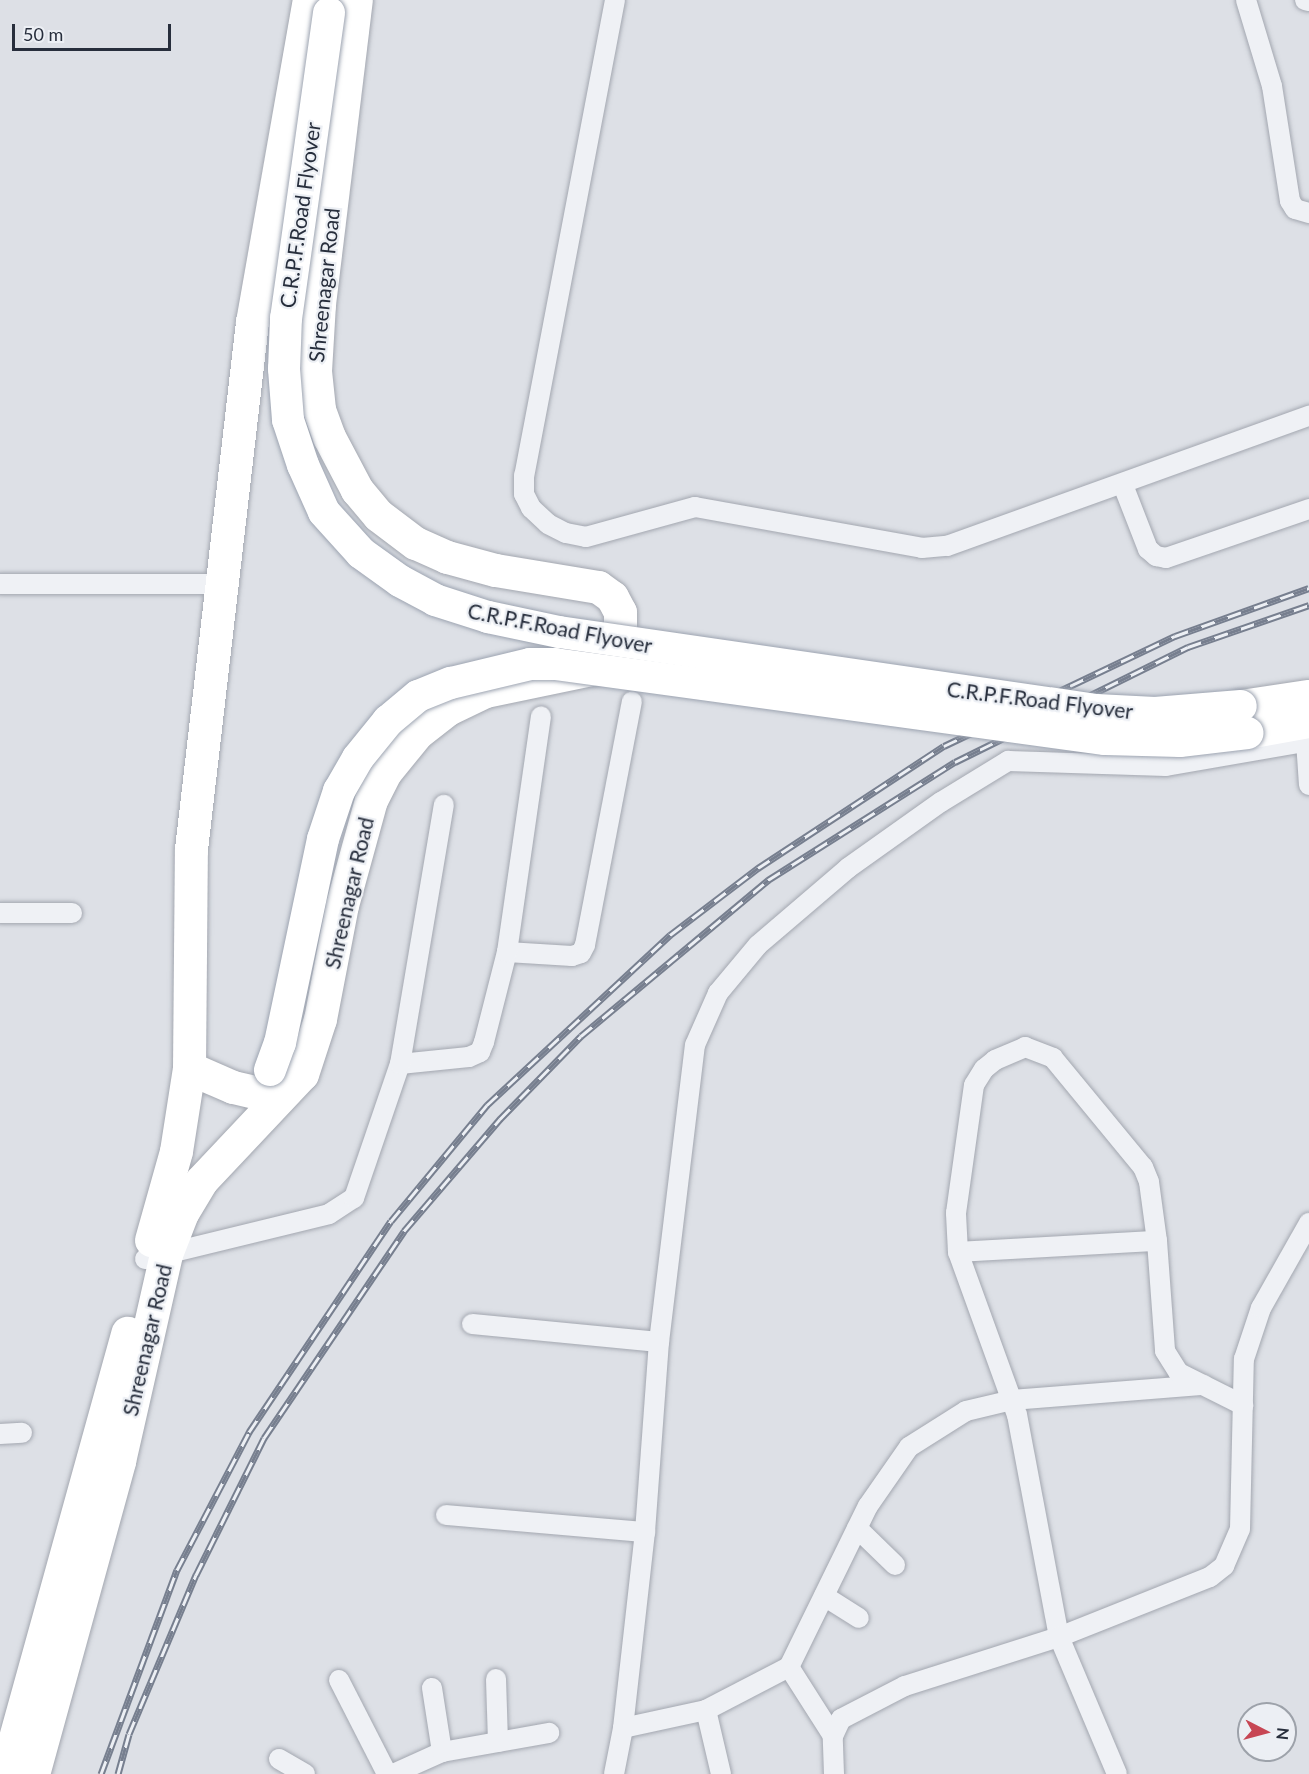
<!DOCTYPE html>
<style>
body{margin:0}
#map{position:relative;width:1309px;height:1774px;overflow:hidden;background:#dde0e6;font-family:Lato,sans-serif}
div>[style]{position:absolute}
.roads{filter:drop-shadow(0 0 2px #a3a7b0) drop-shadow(0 0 2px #a3a7b0)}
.minor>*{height:20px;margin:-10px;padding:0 10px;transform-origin:10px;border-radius:10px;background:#eff1f5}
.primary>*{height:32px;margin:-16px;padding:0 16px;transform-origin:16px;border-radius:16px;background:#fff}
.trunk>*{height:33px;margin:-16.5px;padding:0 16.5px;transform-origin:16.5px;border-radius:16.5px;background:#fff}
.rail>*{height:7px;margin-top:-3.5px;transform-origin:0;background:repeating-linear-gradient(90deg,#eceff4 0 14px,#777f8f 0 28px);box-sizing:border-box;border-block:2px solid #777f8f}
.bridges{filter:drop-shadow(0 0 2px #9da4b1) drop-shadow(0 0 2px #9da4b1)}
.primary-bridge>*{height:32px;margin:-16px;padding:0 16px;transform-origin:16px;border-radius:16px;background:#fff}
span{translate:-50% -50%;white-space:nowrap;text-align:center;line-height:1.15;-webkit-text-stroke:4.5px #eceff4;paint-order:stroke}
.street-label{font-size:21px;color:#272e3c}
.north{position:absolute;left:1237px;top:1702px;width:60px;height:60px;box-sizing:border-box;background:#eceff4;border:2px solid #9da2aa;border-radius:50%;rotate:96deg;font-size:16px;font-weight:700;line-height:24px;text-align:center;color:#272e3c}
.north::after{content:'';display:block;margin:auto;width:21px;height:27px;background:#c74654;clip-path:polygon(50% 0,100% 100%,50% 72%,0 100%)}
.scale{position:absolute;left:12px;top:24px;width:159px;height:27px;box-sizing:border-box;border:3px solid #272e3c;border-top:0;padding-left:8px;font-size:18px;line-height:21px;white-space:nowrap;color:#272e3c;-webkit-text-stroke:4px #eceff4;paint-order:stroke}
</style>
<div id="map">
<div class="roads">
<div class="minor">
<i style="left:615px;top:0;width:484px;rotate:100.8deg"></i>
<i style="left:524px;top:475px;width:19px;rotate:90deg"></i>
<i style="left:524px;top:494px;width:16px;rotate:63deg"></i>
<i style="left:531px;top:508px;width:23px;rotate:43deg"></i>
<i style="left:548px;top:524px;width:20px;rotate:27deg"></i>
<i style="left:566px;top:533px;width:20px;rotate:11deg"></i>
<i style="left:586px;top:537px;width:113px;rotate:-15.4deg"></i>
<i style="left:695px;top:507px;width:231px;rotate:10.2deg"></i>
<i style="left:922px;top:548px;width:25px;rotate:-5deg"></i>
<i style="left:947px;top:546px;width:385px;rotate:-19.8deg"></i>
<i style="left:1246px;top:0;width:90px;rotate:73.2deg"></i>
<i style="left:1272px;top:86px;width:116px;rotate:81.1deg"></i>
<i style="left:1290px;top:201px;width:9px;rotate:58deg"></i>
<i style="left:1295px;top:209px;width:15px;rotate:16deg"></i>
<i style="left:1305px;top:0;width:4px;rotate:14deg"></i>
<i style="left:1123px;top:485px;width:69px;rotate:68.7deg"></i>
<i style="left:1148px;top:549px;width:11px;rotate:41deg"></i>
<i style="left:1156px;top:556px;width:10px;rotate:11deg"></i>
<i style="left:1166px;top:558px;width:151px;rotate:-18.9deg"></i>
<i style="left:0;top:584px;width:220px"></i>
<i style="left:1306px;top:741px;width:44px;rotate:86.1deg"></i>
<i style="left:0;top:913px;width:72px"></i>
<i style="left:507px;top:952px;width:65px;rotate:3.5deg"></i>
<i style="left:572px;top:956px;width:9px;rotate:-18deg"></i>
<i style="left:581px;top:953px;width:9px;rotate:-63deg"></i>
<i style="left:585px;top:945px;width:248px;rotate:-79.1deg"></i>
<i style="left:400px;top:1064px;width:69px;rotate:-5.8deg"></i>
<i style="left:469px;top:1057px;width:12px;rotate:-24deg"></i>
<i style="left:480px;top:1052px;width:11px;rotate:-68deg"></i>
<i style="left:484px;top:1042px;width:93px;rotate:-75.7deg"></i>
<i style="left:507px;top:952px;width:238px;rotate:-81.8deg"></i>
<i style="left:958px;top:1252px;width:199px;rotate:-3.2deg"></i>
<i style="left:145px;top:1259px;width:189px;rotate:-13.7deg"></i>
<i style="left:329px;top:1214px;width:30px;rotate:-33deg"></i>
<i style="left:354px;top:1198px;width:142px;rotate:-71.1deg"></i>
<i style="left:400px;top:1064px;width:263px;rotate:-80.4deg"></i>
<i style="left:472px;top:1324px;width:188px;rotate:5.5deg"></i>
<i style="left:0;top:1434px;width:22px;rotate:-3deg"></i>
<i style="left:446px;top:1515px;width:200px;rotate:4.9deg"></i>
<i style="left:857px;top:1528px;width:53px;rotate:44.2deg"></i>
<i style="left:824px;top:1596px;width:41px;rotate:32.2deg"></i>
<i style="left:496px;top:1679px;width:63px;rotate:88.2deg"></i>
<i style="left:339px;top:1680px;width:106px;rotate:62.9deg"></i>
<i style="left:432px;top:1688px;width:65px;rotate:81.1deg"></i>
<i style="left:706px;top:1710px;width:66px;rotate:76.8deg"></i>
<i style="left:623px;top:1728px;width:85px;rotate:-12.2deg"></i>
<i style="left:706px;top:1710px;width:93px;rotate:-27.4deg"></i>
<i style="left:833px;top:1736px;width:82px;rotate:-122.5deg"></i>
<i style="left:789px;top:1667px;width:179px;rotate:-63.9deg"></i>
<i style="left:868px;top:1506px;width:72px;rotate:-55.2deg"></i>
<i style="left:909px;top:1447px;width:67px;rotate:-32.3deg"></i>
<i style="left:966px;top:1411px;width:47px;rotate:-13.4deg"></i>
<i style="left:1012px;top:1400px;width:192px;rotate:-4.5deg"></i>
<i style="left:279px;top:1759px;width:30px;rotate:30deg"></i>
<i style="left:393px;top:1774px;width:54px;rotate:-24.2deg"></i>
<i style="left:442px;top:1752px;width:109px;rotate:-10.1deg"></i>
<i style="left:614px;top:1774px;width:47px;rotate:-78.9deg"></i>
<i style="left:623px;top:1728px;width:197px;rotate:-83.6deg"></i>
<i style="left:645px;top:1532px;width:191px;rotate:-85.8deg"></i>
<i style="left:659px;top:1342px;width:299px;rotate:-83.1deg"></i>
<i style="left:695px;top:1045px;width:57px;rotate:-66.1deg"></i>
<i style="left:718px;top:993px;width:62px;rotate:-50.2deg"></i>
<i style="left:758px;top:945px;width:118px;rotate:-40.5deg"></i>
<i style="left:848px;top:868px;width:114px;rotate:-35.4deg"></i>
<i style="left:941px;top:802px;width:79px;rotate:-31.5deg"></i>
<i style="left:1008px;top:761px;width:158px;rotate:1.8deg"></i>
<i style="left:1166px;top:766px;width:145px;rotate:-9.9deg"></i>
<i style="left:834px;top:1774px;width:38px;rotate:-92deg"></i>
<i style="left:833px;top:1736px;width:19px;rotate:-65deg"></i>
<i style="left:841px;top:1719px;width:72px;rotate:-27.3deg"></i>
<i style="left:905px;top:1686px;width:162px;rotate:-17.7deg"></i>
<i style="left:1059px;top:1637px;width:226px;rotate:-100.7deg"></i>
<i style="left:1017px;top:1415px;width:173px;rotate:-109.9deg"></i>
<i style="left:958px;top:1252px;width:39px;rotate:-93deg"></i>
<i style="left:956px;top:1213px;width:129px;rotate:-82deg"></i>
<i style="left:974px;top:1085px;width:19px;rotate:-58deg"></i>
<i style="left:984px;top:1069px;width:14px;rotate:-39deg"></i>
<i style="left:995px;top:1060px;width:33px;rotate:-23deg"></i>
<i style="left:1025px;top:1047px;width:30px;rotate:21deg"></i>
<i style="left:1053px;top:1058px;width:141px;rotate:50.5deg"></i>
<i style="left:1143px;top:1167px;width:16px;rotate:68deg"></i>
<i style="left:1149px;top:1182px;width:60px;rotate:82.3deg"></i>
<i style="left:1157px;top:1241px;width:110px;rotate:85.8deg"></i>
<i style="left:1165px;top:1351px;width:26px;rotate:58deg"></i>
<i style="left:1179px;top:1373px;width:72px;rotate:26.6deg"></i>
<i style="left:1117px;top:1774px;width:149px;rotate:-112.9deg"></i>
<i style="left:1059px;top:1637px;width:162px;rotate:-21.7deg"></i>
<i style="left:1210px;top:1577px;width:18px;rotate:-38deg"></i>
<i style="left:1224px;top:1566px;width:40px;rotate:-66.6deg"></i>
<i style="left:1240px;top:1529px;width:170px;rotate:-88.7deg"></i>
<i style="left:1244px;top:1359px;width:54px;rotate:-71.6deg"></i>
<i style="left:1261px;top:1308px;width:98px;rotate:-60.5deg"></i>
</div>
<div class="primary">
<i style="left:1241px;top:706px;width:69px;rotate:-8.4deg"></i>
<i style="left:1248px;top:733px;width:62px;rotate:-10.2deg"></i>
</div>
<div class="trunk">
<i style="left:189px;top:1068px;width:48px;rotate:23.4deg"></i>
<i style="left:233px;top:1087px;width:26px;rotate:13deg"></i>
<i style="left:151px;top:1240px;width:92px;rotate:-74.3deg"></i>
<i style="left:176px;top:1151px;width:84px;rotate:-81.1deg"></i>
<i style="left:189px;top:1068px;width:219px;rotate:-89.5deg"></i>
<i style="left:191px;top:849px;width:531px;rotate:-83.4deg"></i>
<i style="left:252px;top:322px;width:327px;rotate:-80deg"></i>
<i style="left:5px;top:1774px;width:458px;rotate:-74.5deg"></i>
<i style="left:33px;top:1774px;width:325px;rotate:-74.6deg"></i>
<i style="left:119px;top:1461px;width:212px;rotate:-77.2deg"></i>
<i style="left:166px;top:1254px;width:44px;rotate:-68.7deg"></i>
<i style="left:182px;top:1213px;width:37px;rotate:-59deg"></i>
<i style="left:201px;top:1181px;width:147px;rotate:-46.7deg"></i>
<i style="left:302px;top:1074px;width:58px;rotate:-71.9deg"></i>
<i style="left:320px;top:1019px;width:116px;rotate:-79.1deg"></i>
<i style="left:342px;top:905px;width:109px;rotate:-74.6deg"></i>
<i style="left:371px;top:800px;width:33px;rotate:-63deg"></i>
<i style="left:386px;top:771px;width:49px;rotate:-50.8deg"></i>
<i style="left:417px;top:733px;width:39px;rotate:-38deg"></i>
<i style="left:448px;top:709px;width:41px;rotate:-25.9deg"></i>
<i style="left:485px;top:691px;width:108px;rotate:-11.7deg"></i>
<i style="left:591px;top:669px;width:18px;rotate:-27deg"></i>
<i style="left:607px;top:661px;width:25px;rotate:-58deg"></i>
<i style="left:620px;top:640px;width:28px;rotate:-90deg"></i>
<i style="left:620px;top:612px;width:17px;rotate:-118deg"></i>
<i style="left:612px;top:597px;width:17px;rotate:-144deg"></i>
<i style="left:598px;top:587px;width:104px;rotate:-170.6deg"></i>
<i style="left:495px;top:570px;width:50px;rotate:-164.8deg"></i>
<i style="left:447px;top:557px;width:35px;rotate:-156deg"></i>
<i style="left:415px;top:543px;width:46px;rotate:-142.9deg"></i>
<i style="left:378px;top:515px;width:33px;rotate:-130deg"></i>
<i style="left:357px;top:490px;width:60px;rotate:-117.8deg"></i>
<i style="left:329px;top:437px;width:30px;rotate:-110deg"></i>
<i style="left:319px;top:409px;width:38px;rotate:-96deg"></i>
<i style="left:315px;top:371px;width:67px;rotate:-86.6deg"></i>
<i style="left:319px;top:304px;width:306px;rotate:-83.1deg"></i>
</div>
</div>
<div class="rail">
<i style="left:101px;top:1774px;width:218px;rotate:-69.6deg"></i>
<i style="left:177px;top:1570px;width:156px;rotate:-62.4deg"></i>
<i style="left:249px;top:1432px;width:254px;rotate:-56.1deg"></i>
<i style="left:391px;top:1221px;width:151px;rotate:-50.4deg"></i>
<i style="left:487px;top:1105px;width:250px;rotate:-42.9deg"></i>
<i style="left:670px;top:935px;width:111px;rotate:-37.3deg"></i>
<i style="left:758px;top:868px;width:222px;rotate:-33.3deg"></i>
<i style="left:944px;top:746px;width:256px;rotate:-25.5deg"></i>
<i style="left:1175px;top:636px;width:142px;rotate:-19.7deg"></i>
<i style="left:118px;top:1774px;width:41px;rotate:-74.6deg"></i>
<i style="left:129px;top:1734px;width:173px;rotate:-67.2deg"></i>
<i style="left:196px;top:1575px;width:153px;rotate:-63.6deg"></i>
<i style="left:264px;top:1438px;width:250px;rotate:-55.9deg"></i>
<i style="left:404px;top:1231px;width:148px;rotate:-49.4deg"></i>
<i style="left:500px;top:1119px;width:116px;rotate:-45.7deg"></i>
<i style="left:581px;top:1036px;width:244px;rotate:-39.8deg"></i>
<i style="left:768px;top:880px;width:221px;rotate:-32.3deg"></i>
<i style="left:955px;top:762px;width:260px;rotate:-26.3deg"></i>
<i style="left:1188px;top:647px;width:128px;rotate:-19.1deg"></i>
</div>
<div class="bridges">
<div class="primary-bridge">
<i style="left:329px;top:13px;width:308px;rotate:98deg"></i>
<i style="left:286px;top:318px;width:51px;rotate:92.2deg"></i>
<i style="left:284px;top:369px;width:51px;rotate:85.5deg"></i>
<i style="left:288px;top:420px;width:47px;rotate:71.6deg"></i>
<i style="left:303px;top:465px;width:51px;rotate:65.9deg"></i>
<i style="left:324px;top:512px;width:55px;rotate:47.9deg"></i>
<i style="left:361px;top:553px;width:48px;rotate:35.7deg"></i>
<i style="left:400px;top:581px;width:40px;rotate:28deg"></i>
<i style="left:435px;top:600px;width:56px;rotate:17.8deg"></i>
<i style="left:488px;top:617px;width:73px;rotate:11.9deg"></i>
<i style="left:559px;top:632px;width:543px;rotate:8.26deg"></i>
<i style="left:1096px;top:710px;width:59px;rotate:2.9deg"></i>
<i style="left:1155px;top:713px;width:86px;rotate:-4.7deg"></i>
<i style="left:270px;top:1070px;width:29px;rotate:-70deg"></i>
<i style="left:280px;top:1043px;width:208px;rotate:-78.1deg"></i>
<i style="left:323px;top:839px;width:51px;rotate:-71.6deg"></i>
<i style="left:339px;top:791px;width:38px;rotate:-60deg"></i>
<i style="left:358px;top:758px;width:48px;rotate:-51deg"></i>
<i style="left:388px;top:721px;width:39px;rotate:-40deg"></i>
<i style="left:418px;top:696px;width:35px;rotate:-22deg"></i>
<i style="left:451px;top:683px;width:81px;rotate:-13.5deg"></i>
<i style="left:530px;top:664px;width:25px"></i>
<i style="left:555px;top:664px;width:555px;rotate:7.77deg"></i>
<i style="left:1105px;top:739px;width:75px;rotate:1.5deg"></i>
<i style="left:1180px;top:741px;width:68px;rotate:-6.7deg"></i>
</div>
</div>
<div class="street-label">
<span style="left:300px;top:215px;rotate:-82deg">C.R.P.F.Road Flyover</span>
<span style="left:324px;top:285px;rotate:-84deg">Shreenagar Road</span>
<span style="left:560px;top:628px;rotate:11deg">C.R.P.F.Road Flyover</span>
<span style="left:1040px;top:700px;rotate:7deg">C.R.P.F.Road Flyover</span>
<span style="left:349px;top:893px;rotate:-77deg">Shreenagar Road</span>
<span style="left:147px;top:1340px;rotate:-77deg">Shreenagar Road</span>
</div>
<div class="north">N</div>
<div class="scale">50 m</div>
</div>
